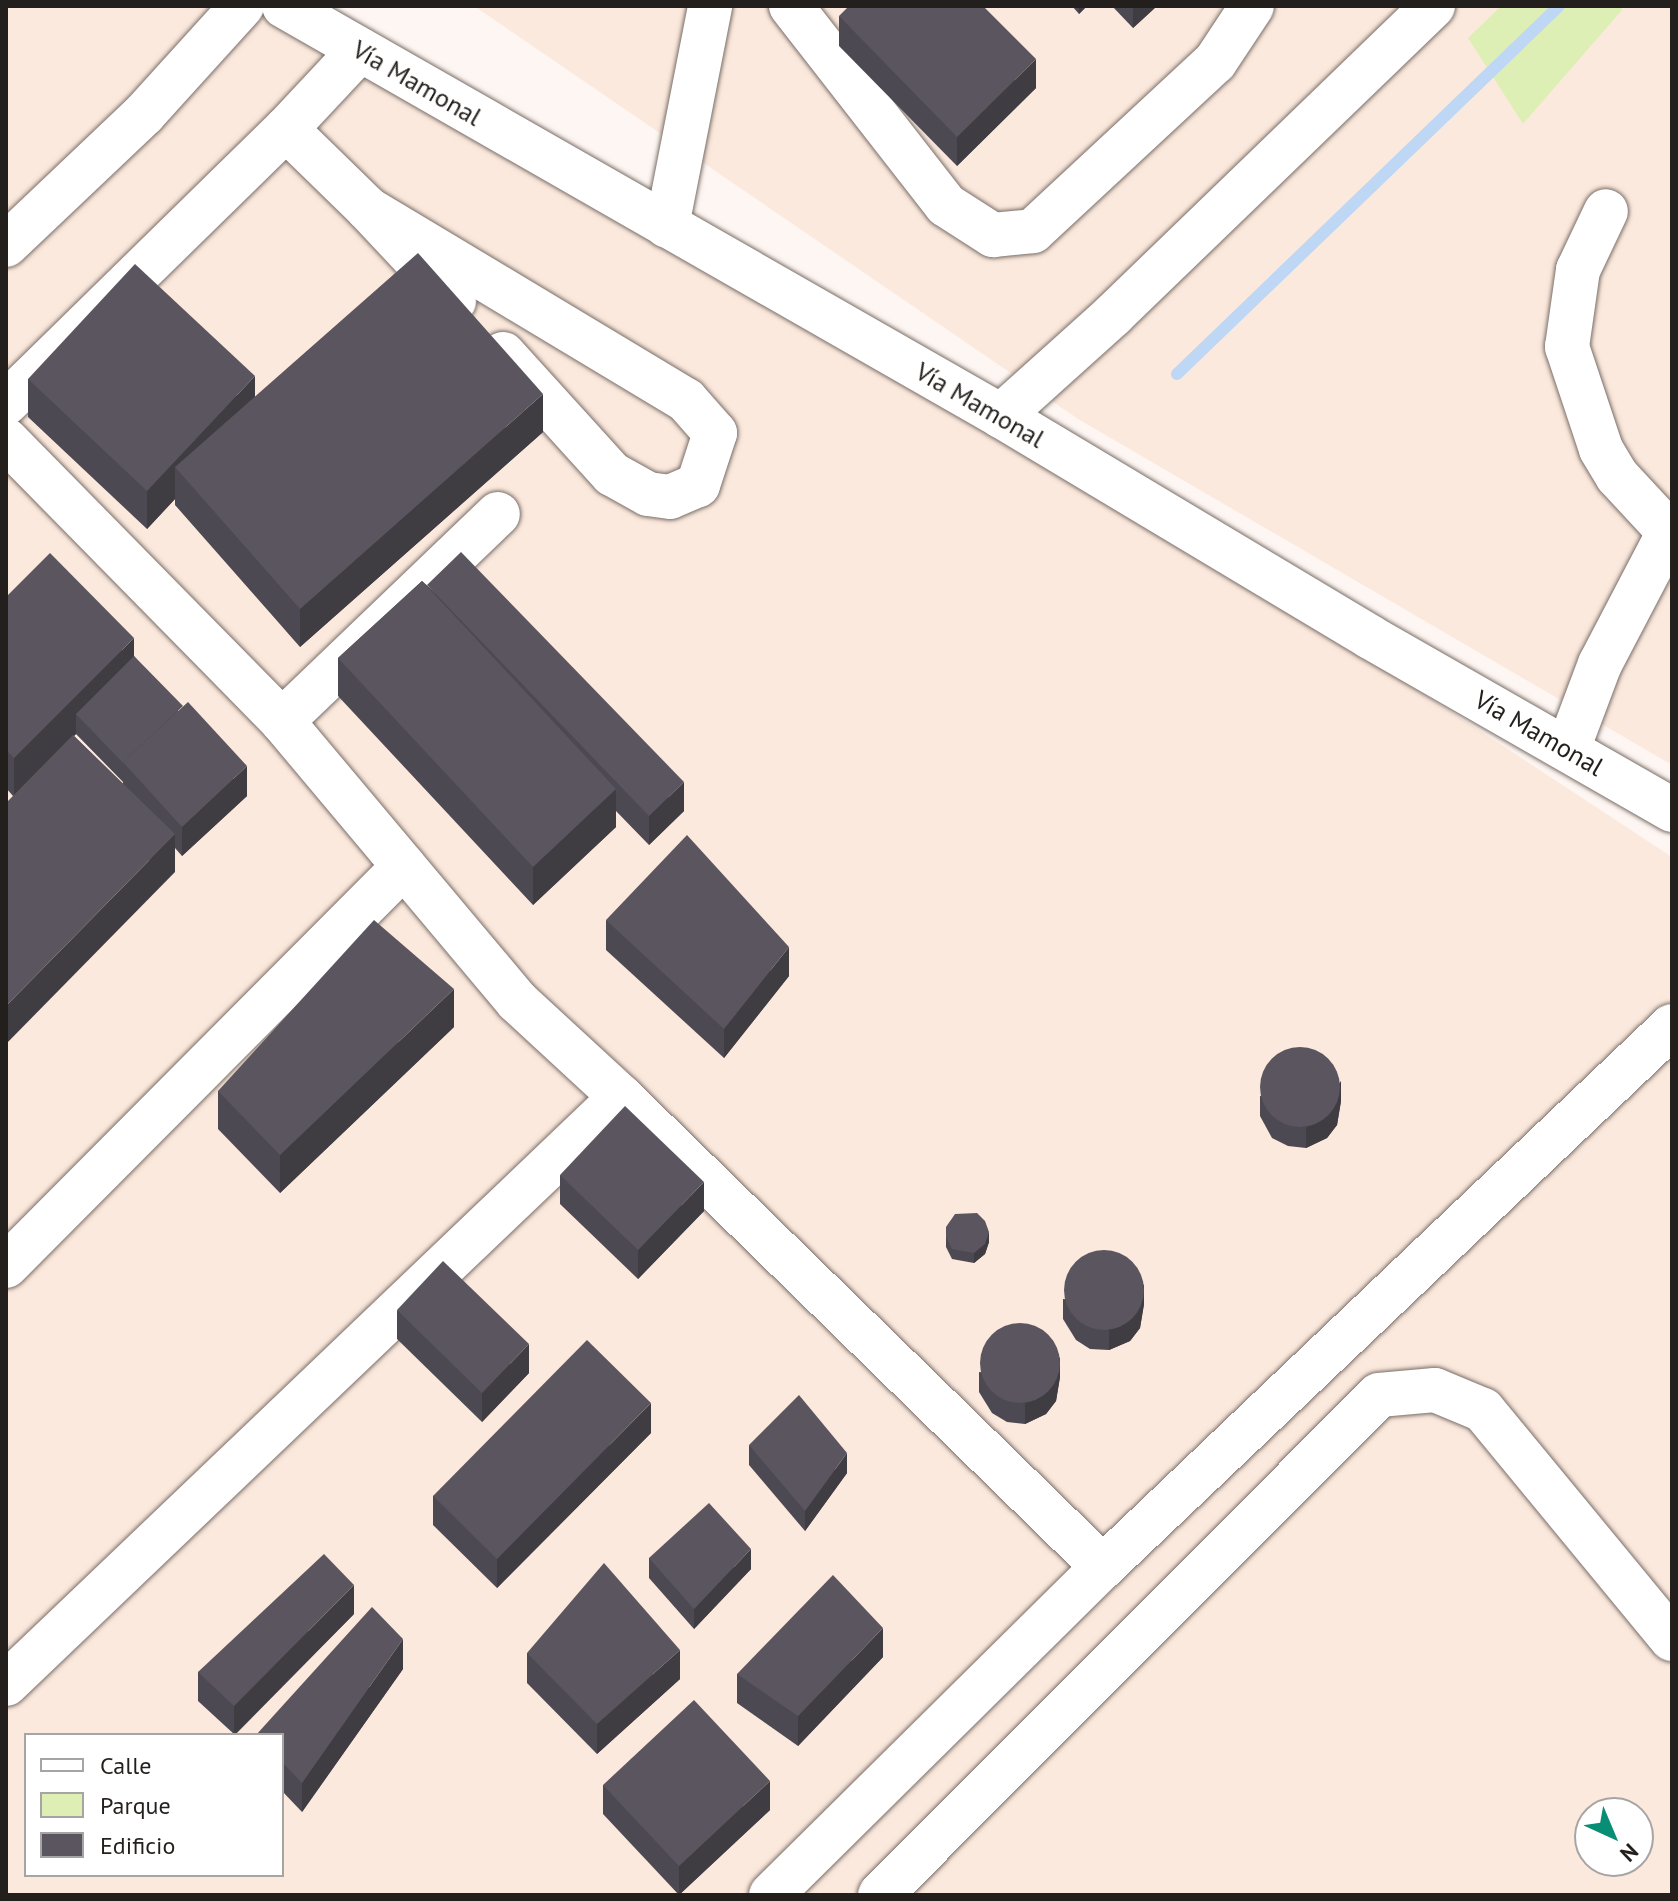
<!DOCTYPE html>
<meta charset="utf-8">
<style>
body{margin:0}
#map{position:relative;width:1678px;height:1901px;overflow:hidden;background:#fef6f2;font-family:"PT Sans",sans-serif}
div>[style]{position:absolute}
.built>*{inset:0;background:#fce9dd}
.green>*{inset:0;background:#deefb5}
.stream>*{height:12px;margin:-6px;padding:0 6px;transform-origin:6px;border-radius:6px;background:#bdd7f5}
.roads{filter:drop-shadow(0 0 2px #796e68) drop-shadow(0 0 2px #796e68)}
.minor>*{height:44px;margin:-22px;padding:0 22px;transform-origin:22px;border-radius:22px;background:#fff}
.wall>*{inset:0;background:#4d4952}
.shaded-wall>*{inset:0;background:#3f3c42}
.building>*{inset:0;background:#5a555f}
.round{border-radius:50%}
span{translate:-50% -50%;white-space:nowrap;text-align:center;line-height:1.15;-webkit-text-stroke:8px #fff;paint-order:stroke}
.street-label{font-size:26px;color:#231f1c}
.frame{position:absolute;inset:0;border:8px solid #231f1c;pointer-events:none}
.legend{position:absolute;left:24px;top:1733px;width:260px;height:144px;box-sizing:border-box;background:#fff;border:2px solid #a7a5a4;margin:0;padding:10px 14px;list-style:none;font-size:24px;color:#231f1c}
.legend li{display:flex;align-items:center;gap:16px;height:40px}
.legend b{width:40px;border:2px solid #a7a5a4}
.north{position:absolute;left:1574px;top:1797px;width:80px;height:80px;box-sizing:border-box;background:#fff;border:2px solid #a7a5a4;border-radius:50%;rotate:136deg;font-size:22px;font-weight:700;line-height:32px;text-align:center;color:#231f1c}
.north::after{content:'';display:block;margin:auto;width:28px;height:36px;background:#088e74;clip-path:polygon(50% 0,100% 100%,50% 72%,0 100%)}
</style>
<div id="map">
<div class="built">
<i style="clip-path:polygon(evenodd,6px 6px,284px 6px,1001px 416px,1672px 857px,1672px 1895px,6px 1895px,6px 6px,26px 1735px,282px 1735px,282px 1875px,26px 1875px,26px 1735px,6px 6px,1590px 1813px,1638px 1813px,1638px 1861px,1590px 1861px,1590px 1813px)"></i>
<i style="clip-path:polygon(474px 6px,1672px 6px,1672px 765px,1078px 419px)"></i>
</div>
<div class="green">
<i style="clip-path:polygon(1501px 6px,1621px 6px,1622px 10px,1523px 124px,1468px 38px)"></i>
</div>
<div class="stream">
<i style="left:1177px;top:374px;width:530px;rotate:-43.93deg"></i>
</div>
<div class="roads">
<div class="minor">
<i style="left:284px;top:6px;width:826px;rotate:29.76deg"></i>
<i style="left:1001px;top:416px;width:430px;rotate:30.9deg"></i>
<i style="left:1370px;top:637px;width:348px;rotate:29.8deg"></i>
<i style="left:791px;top:6px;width:252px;rotate:52.1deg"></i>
<i style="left:946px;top:205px;width:56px;rotate:32.6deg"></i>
<i style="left:993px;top:235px;width:40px;rotate:-5.7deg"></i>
<i style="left:1033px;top:231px;width:248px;rotate:-42.9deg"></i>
<i style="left:1215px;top:62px;width:67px;rotate:-56.5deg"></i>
<i style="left:286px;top:129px;width:115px;rotate:44.3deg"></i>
<i style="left:368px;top:209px;width:371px;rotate:31deg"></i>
<i style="left:686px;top:400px;width:44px;rotate:48.7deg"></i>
<i style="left:715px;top:433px;width:55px;rotate:108.1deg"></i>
<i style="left:698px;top:485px;width:30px;rotate:157deg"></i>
<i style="left:670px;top:497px;width:22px;rotate:-172deg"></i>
<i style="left:648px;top:494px;width:41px;rotate:-150.9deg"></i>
<i style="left:612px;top:474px;width:162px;rotate:-132.2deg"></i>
<i style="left:368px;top:209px;width:126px;rotate:46.9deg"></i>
<i style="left:667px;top:226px;width:224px;rotate:-78.9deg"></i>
<i style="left:6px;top:245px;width:190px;rotate:-43.5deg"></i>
<i style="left:144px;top:114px;width:146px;rotate:-47.8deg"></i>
<i style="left:6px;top:403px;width:392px;rotate:-44.4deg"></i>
<i style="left:286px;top:129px;width:108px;rotate:-46.9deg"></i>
<i style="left:1001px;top:416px;width:151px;rotate:-42deg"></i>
<i style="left:1113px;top:315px;width:445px;rotate:-44deg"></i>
<i style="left:6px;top:440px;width:394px;rotate:45.5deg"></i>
<i style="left:282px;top:721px;width:366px;rotate:50deg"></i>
<i style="left:517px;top:1001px;width:142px;rotate:42.7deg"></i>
<i style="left:621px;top:1097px;width:673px;rotate:44.28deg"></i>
<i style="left:282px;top:721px;width:299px;rotate:-43.8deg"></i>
<i style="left:1568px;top:749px;width:91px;rotate:-69.4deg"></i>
<i style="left:1600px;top:664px;width:149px;rotate:-62.4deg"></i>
<i style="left:1669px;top:532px;width:76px;rotate:-132.9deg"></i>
<i style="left:1617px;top:476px;width:31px;rotate:-121deg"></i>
<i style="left:1601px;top:449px;width:108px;rotate:-108.4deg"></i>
<i style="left:1567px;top:347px;width:78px;rotate:-81.9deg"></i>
<i style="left:1578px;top:270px;width:65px;rotate:-64.6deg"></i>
<i style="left:6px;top:1266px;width:564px;rotate:-45.14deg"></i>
<i style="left:6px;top:1684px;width:850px;rotate:-43.67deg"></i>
<i style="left:771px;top:1895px;width:467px;rotate:-44.7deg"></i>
<i style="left:1103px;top:1567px;width:785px;rotate:-43.56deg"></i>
<i style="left:880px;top:1895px;width:706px;rotate:-45.06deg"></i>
<i style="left:1379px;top:1395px;width:56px;rotate:-5.1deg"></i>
<i style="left:1435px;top:1390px;width:52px;rotate:22.6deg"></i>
<i style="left:1483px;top:1410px;width:297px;rotate:50.5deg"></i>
</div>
</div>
<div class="wall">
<i style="clip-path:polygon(1072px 6px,1087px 6px,1079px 14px)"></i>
<i style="clip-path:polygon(1112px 6px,1157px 6px,1133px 28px)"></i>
<i style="clip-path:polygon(839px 16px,1036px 88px,957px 166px,839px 46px)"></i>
<i style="clip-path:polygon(28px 379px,255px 397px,543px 432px,300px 647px,175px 505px,175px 499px,147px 529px,28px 417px)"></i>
<i style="clip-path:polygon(422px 581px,684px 811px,649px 845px,616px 811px,616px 827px,533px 905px,338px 696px,338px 658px)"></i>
<i style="clip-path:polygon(evenodd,6px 597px,134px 656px,247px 796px,182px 856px,175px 848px,175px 872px,13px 796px,6px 788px,6px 597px,76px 734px,123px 782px,123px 784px,74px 736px,76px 734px)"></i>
<i style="clip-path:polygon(606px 920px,789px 976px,724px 1058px,606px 950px)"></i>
<i style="clip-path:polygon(454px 1027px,280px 1193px,218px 1129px,218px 1091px)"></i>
<i style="clip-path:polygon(1260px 1096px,1341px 1101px,1337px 1125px,1327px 1138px,1306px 1148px,1288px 1146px,1272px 1138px,1260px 1116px)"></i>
<i style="clip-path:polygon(560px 1175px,704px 1211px,638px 1279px,560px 1204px)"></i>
<i style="clip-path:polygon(946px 1227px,989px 1242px,985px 1254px,974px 1263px,952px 1259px,946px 1247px)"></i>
<i style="clip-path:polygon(1063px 1299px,1144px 1304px,1140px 1328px,1130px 1341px,1109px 1350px,1090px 1349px,1076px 1340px,1063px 1319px)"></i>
<i style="clip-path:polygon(397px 1310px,529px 1373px,482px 1422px,397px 1339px)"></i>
<i style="clip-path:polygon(979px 1372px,1060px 1377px,1056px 1401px,1046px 1414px,1025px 1424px,1007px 1422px,992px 1413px,979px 1392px)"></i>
<i style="clip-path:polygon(651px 1433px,497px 1588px,433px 1525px,433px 1496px)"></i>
<i style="clip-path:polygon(749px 1445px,847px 1473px,805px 1531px,749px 1465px)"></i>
<i style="clip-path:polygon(649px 1558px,751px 1569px,694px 1629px,649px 1578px)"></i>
<i style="clip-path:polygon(354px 1614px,235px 1735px,198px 1701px,198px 1672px)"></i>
<i style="clip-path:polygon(527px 1653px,680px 1679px,597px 1754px,527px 1683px)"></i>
<i style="clip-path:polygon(883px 1657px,798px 1746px,737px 1703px,737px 1674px)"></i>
<i style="clip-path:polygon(403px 1669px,302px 1812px,282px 1791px,282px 1735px)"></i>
<i style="clip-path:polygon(603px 1785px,770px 1810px,679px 1895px,603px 1814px)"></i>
</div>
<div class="shaded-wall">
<i style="clip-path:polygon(1079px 6px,1087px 6px,1079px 14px)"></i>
<i style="clip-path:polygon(1133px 6px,1157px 6px,1133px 28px)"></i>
<i style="clip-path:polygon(1036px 59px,1036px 88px,957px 166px,957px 137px)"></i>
<i style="clip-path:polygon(255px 376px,255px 414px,175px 467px,175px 499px,147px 529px,147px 491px)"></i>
<i style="clip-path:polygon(543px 394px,543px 432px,300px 647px,300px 609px)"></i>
<i style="clip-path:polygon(134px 638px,134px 676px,76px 714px,76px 734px,14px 796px,14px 758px)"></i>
<i style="clip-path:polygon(247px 766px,247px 796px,182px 856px,182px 827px)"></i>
<i style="clip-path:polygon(684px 782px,684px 811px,649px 845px,649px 816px)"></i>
<i style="clip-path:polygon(616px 789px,616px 827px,533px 905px,533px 867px)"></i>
<i style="clip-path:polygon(175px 834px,175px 872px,6px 1044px,6px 1006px)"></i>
<i style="clip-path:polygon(789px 947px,789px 976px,724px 1058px,724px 1029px)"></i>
<i style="clip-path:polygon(454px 989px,454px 1027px,280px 1193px,280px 1155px)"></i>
<i style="clip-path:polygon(1341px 1081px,1341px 1101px,1337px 1125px,1327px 1138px,1306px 1148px,1306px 1128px)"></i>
<i style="clip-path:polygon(704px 1182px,704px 1211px,638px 1279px,638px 1250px)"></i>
<i style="clip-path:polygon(989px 1232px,989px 1242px,985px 1254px,974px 1263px,974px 1253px)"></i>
<i style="clip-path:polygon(1144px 1284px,1144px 1304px,1140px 1328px,1130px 1341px,1109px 1350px,1109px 1330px)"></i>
<i style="clip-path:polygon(529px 1344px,529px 1373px,482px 1422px,482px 1393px)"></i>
<i style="clip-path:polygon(1060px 1357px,1060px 1377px,1056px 1401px,1046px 1414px,1025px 1424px,1025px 1404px)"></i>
<i style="clip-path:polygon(651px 1403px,651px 1433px,497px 1588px,497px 1559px)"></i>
<i style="clip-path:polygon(847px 1453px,847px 1473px,805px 1531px,805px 1511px)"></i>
<i style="clip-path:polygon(751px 1549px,751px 1569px,694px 1629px,694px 1609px)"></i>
<i style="clip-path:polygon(354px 1585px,354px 1614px,234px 1735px,234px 1706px)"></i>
<i style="clip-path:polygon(883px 1628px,883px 1657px,798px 1746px,798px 1716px)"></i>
<i style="clip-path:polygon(403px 1639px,403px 1669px,302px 1812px,302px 1783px)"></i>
<i style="clip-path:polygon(680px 1650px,680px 1679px,597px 1754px,597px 1724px)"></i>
<i style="clip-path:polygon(770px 1781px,770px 1810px,679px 1895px,679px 1866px)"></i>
</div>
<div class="building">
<i style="clip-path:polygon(849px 6px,983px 6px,1036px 59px,957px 137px,839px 16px)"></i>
<i style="clip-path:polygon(418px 253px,543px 394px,300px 609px,175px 467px)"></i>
<i style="clip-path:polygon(135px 264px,255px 376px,147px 491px,28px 379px)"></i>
<i style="clip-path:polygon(461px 552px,684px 782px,649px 816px,427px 585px)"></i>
<i style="clip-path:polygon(50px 553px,134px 638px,14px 758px,6px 750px,6px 597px)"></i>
<i style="clip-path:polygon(422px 581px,616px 789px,533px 867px,338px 658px)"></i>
<i style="clip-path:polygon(134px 656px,183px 706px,123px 762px,126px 766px,76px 714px)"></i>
<i style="clip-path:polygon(188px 702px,247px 766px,182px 827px,123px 762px)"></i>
<i style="clip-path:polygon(73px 735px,175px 834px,6px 1006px,6px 803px)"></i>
<i style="clip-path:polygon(687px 835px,789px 947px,724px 1029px,606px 920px)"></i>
<i style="clip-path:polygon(374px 920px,454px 989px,280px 1155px,218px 1091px)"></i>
<i class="round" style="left:1260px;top:1047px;width:80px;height:80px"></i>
<i style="clip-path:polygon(625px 1106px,704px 1182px,638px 1250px,560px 1175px)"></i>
<i style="clip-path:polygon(977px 1213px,985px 1221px,989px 1232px,985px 1244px,974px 1253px,952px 1249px,946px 1237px,946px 1227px,955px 1214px)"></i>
<i class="round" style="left:1064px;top:1250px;width:80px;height:80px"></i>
<i style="clip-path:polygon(443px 1261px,529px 1344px,482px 1393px,397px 1310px)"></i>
<i class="round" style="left:980px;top:1323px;width:80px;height:80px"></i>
<i style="clip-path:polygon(587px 1340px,651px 1403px,497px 1559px,433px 1496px)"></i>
<i style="clip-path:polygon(799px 1395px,847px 1453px,805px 1511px,749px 1445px)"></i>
<i style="clip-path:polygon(709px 1503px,751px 1549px,694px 1609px,649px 1558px)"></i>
<i style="clip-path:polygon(324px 1554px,354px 1585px,234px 1706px,198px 1672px)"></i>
<i style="clip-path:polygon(604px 1563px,680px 1650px,597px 1724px,527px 1653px)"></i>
<i style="clip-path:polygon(833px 1575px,883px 1628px,798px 1716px,737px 1674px)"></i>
<i style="clip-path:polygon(372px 1607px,403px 1639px,302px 1783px,282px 1762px,282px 1735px,256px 1735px)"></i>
<i style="clip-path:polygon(694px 1700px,770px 1781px,679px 1866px,603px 1785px)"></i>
</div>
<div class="street-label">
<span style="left:417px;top:83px;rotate:30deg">Vía Mamonal</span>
<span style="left:980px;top:405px;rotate:30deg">Vía Mamonal</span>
<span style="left:1539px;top:733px;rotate:30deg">Vía Mamonal</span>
</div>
<div class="frame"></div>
<ul class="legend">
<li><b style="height:10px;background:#fff"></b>Calle</li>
<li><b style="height:22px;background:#deefb5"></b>Parque</li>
<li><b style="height:22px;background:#5a555f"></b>Edificio</li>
</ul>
<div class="north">N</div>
</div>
